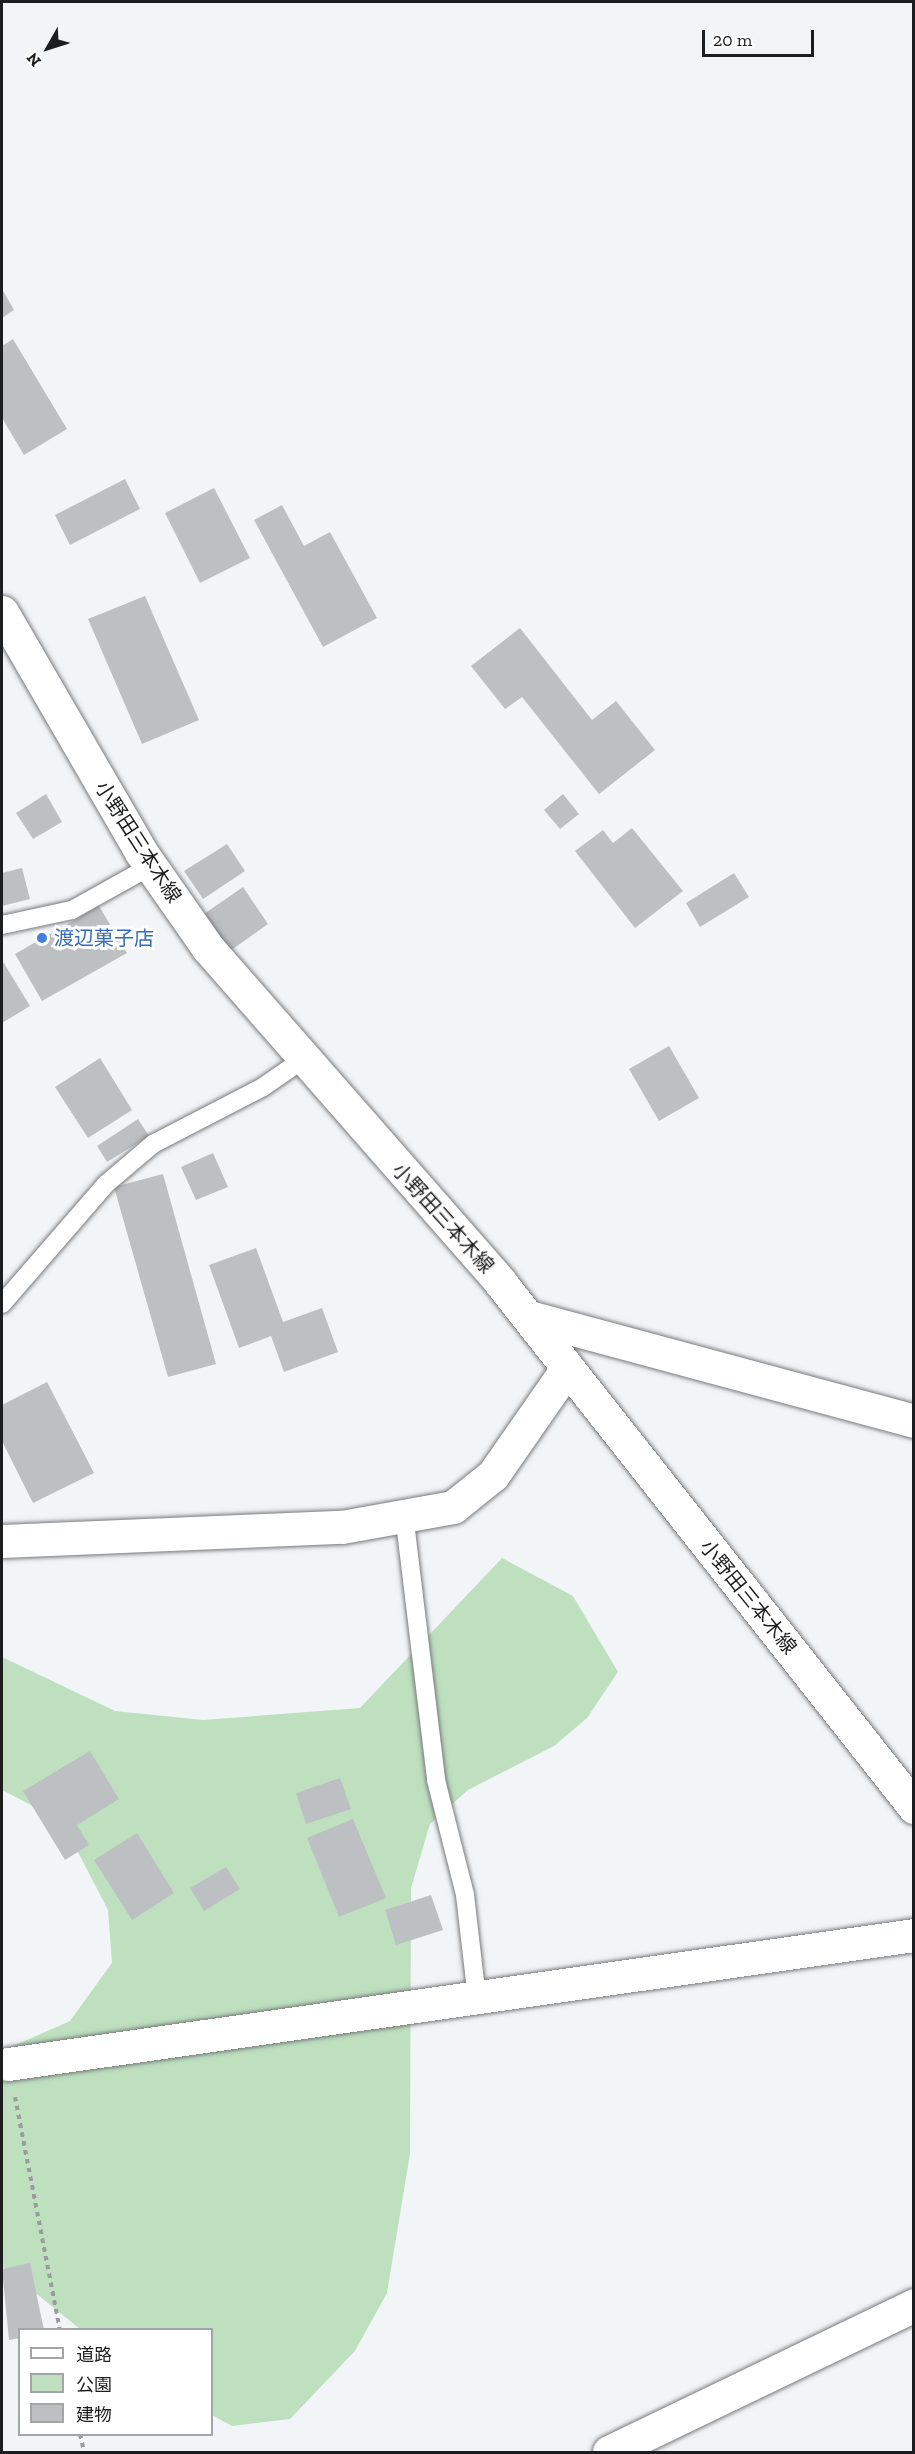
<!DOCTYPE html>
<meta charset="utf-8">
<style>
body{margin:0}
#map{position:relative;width:915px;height:2454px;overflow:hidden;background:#f2f5f7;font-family:"Zilla Slab","Noto Sans JP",serif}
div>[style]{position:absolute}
.green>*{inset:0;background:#bee0bf}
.building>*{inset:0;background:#bdc0c2}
.path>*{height:4px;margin-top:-2px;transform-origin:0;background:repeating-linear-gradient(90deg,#999b9c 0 4.5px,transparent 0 9px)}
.roads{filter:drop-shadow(0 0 2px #787a7d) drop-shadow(0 0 2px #787a7d)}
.service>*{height:18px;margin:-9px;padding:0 9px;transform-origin:9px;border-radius:9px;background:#fff}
.minor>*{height:33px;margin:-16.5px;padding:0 16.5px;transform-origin:16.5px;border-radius:16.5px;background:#fff}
.tertiary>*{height:33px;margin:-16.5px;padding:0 16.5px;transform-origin:16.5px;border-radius:16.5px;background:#fff}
.secondary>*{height:33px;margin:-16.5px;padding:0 16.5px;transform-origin:16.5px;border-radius:16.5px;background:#fff}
.dots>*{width:16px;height:16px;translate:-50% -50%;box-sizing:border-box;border:3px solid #fff;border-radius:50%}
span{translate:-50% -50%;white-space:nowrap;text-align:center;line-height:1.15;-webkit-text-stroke:6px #fff;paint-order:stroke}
.street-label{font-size:20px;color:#1c1d1e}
.shop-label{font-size:20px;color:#366cbe}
.left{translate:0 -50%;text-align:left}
.frame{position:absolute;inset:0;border:3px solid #1c1d1e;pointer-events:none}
.legend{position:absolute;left:18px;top:2328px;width:195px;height:108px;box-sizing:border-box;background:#fff;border:2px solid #a4a5a5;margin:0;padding:8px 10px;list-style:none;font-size:18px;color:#1c1d1e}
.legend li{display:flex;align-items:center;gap:12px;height:30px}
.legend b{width:30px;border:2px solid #a4a5a5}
.north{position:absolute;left:18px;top:18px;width:60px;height:60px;-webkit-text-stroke:4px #fff;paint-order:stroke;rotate:231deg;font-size:16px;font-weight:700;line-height:24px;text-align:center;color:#1c1d1e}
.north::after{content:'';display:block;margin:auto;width:21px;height:27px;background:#1c1d1e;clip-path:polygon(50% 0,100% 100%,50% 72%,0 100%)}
.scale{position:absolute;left:702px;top:30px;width:112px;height:27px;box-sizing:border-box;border:3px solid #1c1d1e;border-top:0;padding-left:8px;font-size:18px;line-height:21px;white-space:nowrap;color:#1c1d1e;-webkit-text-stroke:4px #fff;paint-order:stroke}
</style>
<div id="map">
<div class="green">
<i style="clip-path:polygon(502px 1558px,573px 1596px,618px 1672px,587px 1718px,554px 1746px,468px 1790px,430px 1824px,411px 1888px,410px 2154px,387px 2293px,355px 2351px,290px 2419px,232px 2426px,212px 2415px,212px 2330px,80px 2329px,2px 2266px,2px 2051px,70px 2021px,112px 1963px,108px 1910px,79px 1854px,31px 1805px,2px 1790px,2px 1657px,115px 1711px,203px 1720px,360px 1708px)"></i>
</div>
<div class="building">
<i style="clip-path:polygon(2px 289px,14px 310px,2px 318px)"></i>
<i style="clip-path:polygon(13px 339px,67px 429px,24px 455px,2px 418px,2px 346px)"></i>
<i style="clip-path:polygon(125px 479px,140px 509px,70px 545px,55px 515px)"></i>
<i style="clip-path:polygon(214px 488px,250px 558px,200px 583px,165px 513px)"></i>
<i style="clip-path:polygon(282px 505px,304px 546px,330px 532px,377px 618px,323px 647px,254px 520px)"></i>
<i style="clip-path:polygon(145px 596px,199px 720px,142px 744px,88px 619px)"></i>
<i style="clip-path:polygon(520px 628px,592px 720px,616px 701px,655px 750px,599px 794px,522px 697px,505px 709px,471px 666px)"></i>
<i style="clip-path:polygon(46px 794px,62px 822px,33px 839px,16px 813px)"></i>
<i style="clip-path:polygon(563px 794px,579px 814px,560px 829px,544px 810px)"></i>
<i style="clip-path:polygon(632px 828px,683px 891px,635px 928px,575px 851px,603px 830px,613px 843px)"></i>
<i style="clip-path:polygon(227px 844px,245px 871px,203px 899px,184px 871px)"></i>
<i style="clip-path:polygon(22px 868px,30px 899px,2px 906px,2px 873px)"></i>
<i style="clip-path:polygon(734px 873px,749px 897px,700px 927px,686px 903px)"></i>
<i style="clip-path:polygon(243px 887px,268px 924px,230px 951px,204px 914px)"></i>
<i style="clip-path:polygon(99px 906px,127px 953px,42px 1001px,15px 954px)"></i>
<i style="clip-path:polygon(2px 960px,30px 1006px,2px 1023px)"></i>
<i style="clip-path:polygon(669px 1046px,699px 1098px,659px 1121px,629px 1069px)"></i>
<i style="clip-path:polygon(100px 1058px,132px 1110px,88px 1138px,55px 1087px)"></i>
<i style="clip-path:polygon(138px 1119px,149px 1136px,107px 1162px,97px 1146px)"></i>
<i style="clip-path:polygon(213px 1153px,228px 1187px,196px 1200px,181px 1167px)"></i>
<i style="clip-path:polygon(163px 1174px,216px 1364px,168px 1377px,114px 1187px)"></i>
<i style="clip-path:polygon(256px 1248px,283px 1322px,322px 1308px,338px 1352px,284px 1372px,271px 1336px,239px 1348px,209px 1265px)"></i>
<i style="clip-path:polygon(47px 1382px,94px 1473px,33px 1503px,2px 1441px,2px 1405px)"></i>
<i style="clip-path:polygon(90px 1751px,119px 1799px,77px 1825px,89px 1845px,65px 1860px,23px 1791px)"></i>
<i style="clip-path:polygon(340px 1778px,351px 1809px,306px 1824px,296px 1793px)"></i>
<i style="clip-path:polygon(353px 1819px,386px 1898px,339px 1917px,307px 1838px)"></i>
<i style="clip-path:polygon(137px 1833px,174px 1893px,132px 1920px,94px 1860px)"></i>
<i style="clip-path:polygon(226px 1867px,240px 1889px,204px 1911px,190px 1888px)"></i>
<i style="clip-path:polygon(431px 1895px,443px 1930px,396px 1945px,385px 1910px)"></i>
<i style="clip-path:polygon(30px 2263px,44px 2330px,20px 2330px,20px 2338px,9px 2340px,2px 2269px)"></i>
</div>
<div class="path">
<i style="left:15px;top:2097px;width:237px;rotate:79.1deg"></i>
<i style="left:80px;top:2434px;width:18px;rotate:77deg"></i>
</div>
<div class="roads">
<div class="service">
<i style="left:2px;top:925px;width:72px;rotate:-12.1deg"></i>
<i style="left:72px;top:910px;width:90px;rotate:-29.1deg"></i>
<i style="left:2px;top:1304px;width:159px;rotate:-49.1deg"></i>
<i style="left:106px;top:1184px;width:62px;rotate:-40.4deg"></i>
<i style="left:153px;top:1144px;width:124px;rotate:-27.4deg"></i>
<i style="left:263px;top:1087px;width:47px;rotate:-34.7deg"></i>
<i style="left:404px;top:1514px;width:268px;rotate:83.1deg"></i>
<i style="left:436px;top:1780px;width:119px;rotate:75.8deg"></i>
<i style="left:465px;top:1895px;width:104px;rotate:83.4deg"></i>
</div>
<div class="minor">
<i style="left:2px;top:1541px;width:340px;rotate:-2.4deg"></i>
<i style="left:342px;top:1527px;width:113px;rotate:-10.2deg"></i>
<i style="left:453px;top:1507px;width:51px;rotate:-38.7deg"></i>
<i style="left:493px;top:1475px;width:128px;rotate:-55.2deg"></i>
<i style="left:8px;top:2064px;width:915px;rotate:-8.1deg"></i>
<i style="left:609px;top:2452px;width:339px;rotate:-25.7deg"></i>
</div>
<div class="tertiary">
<i style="left:529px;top:1317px;width:399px;rotate:15.1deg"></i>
</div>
<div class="secondary">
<i style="left:2px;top:612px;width:277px;rotate:59.9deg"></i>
<i style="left:141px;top:852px;width:117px;rotate:55.1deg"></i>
<i style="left:208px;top:948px;width:444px;rotate:48.8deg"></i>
<i style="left:500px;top:1282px;width:669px;rotate:51.74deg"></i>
</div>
</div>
<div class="dots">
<i style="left:42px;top:938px;background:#3f7fe0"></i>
</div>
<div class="street-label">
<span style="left:138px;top:842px;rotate:57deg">小野田三本木線</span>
<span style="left:443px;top:1218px;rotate:48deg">小野田三本木線</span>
<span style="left:748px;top:1597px;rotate:51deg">小野田三本木線</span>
</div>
<div class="shop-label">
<span class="left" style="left:54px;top:938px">渡辺菓子店</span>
</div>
<div class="frame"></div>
<ul class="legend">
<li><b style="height:8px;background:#fff"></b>道路</li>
<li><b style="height:16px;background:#bee0bf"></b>公園</li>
<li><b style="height:16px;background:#bdc0c2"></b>建物</li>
</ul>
<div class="north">N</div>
<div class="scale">20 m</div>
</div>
